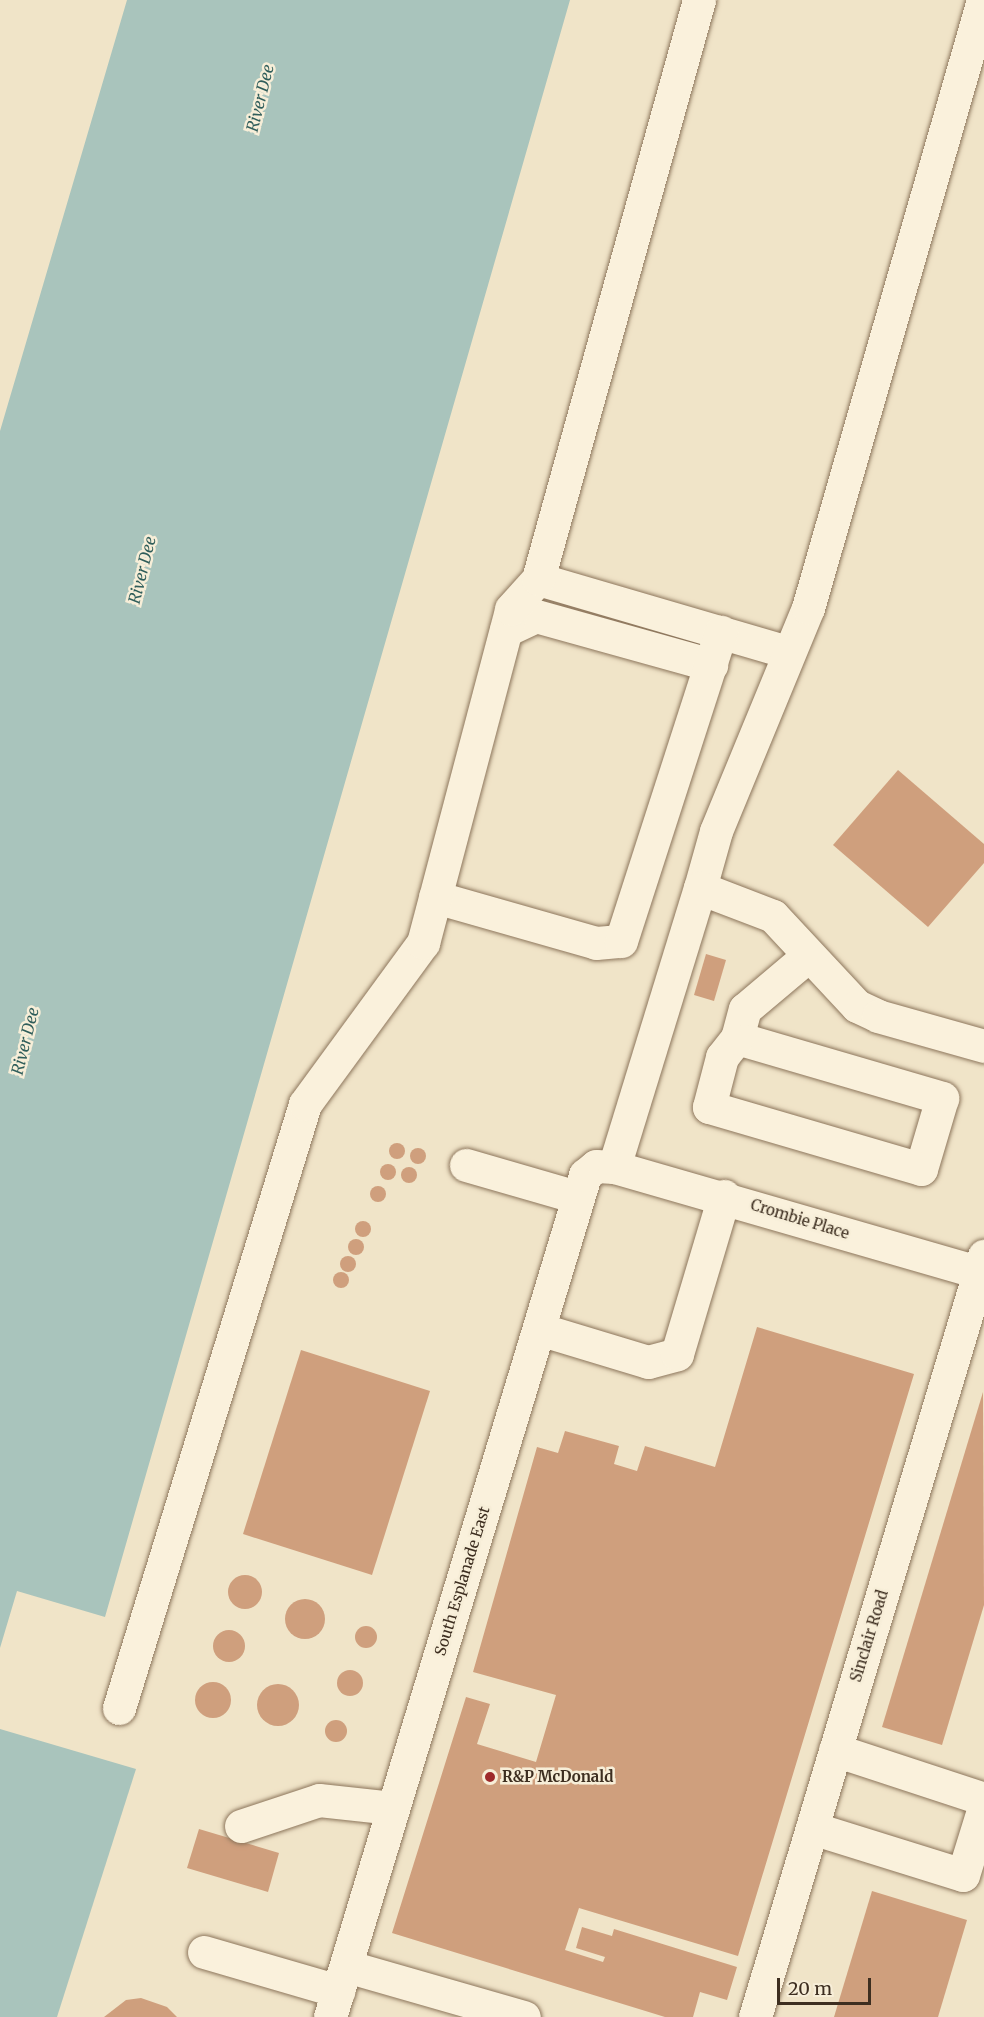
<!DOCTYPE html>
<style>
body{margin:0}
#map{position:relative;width:984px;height:2017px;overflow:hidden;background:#f0e4c8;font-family:Merriweather,serif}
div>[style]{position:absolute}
.water>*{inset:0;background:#a9c4bc}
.building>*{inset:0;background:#cf9f7d}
.round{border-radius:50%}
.roads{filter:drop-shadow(0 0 2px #8d765c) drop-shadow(0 0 2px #8d765c)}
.minor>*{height:33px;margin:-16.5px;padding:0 16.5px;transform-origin:16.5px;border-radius:16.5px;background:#faf1dc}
.dots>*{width:16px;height:16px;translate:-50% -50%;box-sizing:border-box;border:3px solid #f7eed8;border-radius:50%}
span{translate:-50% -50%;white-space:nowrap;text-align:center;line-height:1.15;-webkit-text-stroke:5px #f7eed8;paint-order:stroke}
.street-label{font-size:15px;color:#3d2e20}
.poi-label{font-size:15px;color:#3d2e20;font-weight:700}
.left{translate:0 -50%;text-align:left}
.water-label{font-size:16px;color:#2f5d5a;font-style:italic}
.scale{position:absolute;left:777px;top:1978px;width:94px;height:27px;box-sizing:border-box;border:3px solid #3d2e20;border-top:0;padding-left:8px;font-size:18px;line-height:21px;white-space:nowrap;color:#3d2e20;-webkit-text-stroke:4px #f7eed8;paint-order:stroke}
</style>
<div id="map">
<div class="water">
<i style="clip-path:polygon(127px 0,570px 0,105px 1617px,17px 1591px,0 1648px,0 431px)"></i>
<i style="clip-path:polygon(0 1729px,136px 1769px,57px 2017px,0 2017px)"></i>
</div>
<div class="building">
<i style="clip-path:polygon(898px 770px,984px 844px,984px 863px,928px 927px,833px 845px)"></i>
<i style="clip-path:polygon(706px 954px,726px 960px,714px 1001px,694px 995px)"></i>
<i class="round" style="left:389px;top:1143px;width:16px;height:16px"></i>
<i class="round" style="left:410px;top:1148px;width:16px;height:16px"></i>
<i class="round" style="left:380px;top:1164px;width:16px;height:16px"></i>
<i class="round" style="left:401px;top:1167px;width:16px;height:16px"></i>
<i class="round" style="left:370px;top:1186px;width:16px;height:16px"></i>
<i class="round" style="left:355px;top:1221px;width:16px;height:16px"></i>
<i class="round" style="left:348px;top:1239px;width:16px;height:16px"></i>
<i class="round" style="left:340px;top:1256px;width:16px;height:16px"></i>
<i class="round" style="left:333px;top:1272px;width:16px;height:16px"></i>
<i style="clip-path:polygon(757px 1327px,914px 1374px,738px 1956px,579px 1908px,565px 1950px,603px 1962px,605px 1957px,576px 1948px,582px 1927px,612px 1936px,614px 1929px,737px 1967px,727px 2000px,700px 1992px,693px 2017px,665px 2017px,392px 1933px,466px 1697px,490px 1704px,477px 1744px,536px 1762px,556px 1695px,473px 1672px,537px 1447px,558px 1453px,565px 1431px,619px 1446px,614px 1464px,637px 1471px,645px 1446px,715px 1467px)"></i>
<i style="clip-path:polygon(301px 1350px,430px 1391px,372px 1575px,243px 1534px)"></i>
<i style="clip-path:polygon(983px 1392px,984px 1605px,942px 1745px,882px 1727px)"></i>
<i class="round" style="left:228px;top:1575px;width:34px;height:34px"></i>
<i class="round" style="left:285px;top:1599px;width:40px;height:40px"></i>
<i class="round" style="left:355px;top:1626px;width:22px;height:22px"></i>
<i class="round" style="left:213px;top:1630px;width:32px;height:32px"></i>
<i class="round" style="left:337px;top:1670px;width:26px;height:26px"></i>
<i class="round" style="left:195px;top:1682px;width:36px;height:36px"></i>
<i class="round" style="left:257px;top:1684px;width:42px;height:42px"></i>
<i class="round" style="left:325px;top:1720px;width:22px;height:22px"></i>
<i style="clip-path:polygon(199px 1829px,279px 1853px,268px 1892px,187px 1868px)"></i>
<i style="clip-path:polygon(872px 1891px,967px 1920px,938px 2017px,834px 2017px)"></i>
<i style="clip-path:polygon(141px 1998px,167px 2007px,177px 2017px,104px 2017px,126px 2000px)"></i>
</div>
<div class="roads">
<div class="minor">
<i style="left:538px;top:579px;width:260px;rotate:16.3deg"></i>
<i style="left:506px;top:630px;width:33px;rotate:-25deg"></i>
<i style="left:536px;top:616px;width:182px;rotate:15.6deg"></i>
<i style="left:700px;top:888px;width:59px;rotate:-74.3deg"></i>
<i style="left:716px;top:831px;width:241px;rotate:-67.6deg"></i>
<i style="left:808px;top:608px;width:633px;rotate:-73.94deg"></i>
<i style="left:435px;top:897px;width:167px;rotate:15.9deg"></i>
<i style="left:596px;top:943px;width:25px;rotate:-5deg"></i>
<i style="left:621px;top:941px;width:325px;rotate:-72.1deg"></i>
<i style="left:737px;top:1038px;width:214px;rotate:16.3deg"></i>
<i style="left:942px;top:1098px;width:74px;rotate:106.5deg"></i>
<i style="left:921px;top:1169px;width:221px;rotate:-163.7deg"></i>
<i style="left:709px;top:1107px;width:52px;rotate:-75.4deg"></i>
<i style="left:722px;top:1057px;width:24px;rotate:-52deg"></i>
<i style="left:737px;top:1038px;width:30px;rotate:-75deg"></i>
<i style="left:745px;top:1009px;width:82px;rotate:-40.1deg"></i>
<i style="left:466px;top:1165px;width:116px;rotate:16.1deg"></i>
<i style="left:614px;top:1167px;width:292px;rotate:-72.9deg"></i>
<i style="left:700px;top:888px;width:78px;rotate:21deg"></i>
<i style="left:773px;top:916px;width:123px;rotate:47deg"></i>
<i style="left:857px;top:1006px;width:23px;rotate:25deg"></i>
<i style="left:878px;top:1016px;width:110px;rotate:15.8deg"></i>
<i style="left:539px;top:1329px;width:114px;rotate:16.8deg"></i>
<i style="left:648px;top:1362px;width:30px;rotate:-15deg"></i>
<i style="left:677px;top:1354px;width:165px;rotate:-73.4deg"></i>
<i style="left:119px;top:1708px;width:632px;rotate:-72.88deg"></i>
<i style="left:305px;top:1104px;width:200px;rotate:-53.8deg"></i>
<i style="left:423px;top:943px;width:345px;rotate:-75.2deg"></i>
<i style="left:511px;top:609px;width:40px;rotate:-48deg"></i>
<i style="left:538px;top:579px;width:601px;rotate:-74.46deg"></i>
<i style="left:835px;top:1750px;width:157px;rotate:18.2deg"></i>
<i style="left:241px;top:1826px;width:82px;rotate:-18.4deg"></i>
<i style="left:319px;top:1800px;width:74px;rotate:6.2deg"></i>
<i style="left:812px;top:1828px;width:158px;rotate:17.3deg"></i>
<i style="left:963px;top:1875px;width:71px;rotate:-72.8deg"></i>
<i style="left:204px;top:1952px;width:140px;rotate:16.2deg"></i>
<i style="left:346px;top:1966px;width:185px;rotate:16deg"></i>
<i style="left:330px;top:2017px;width:880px;rotate:-73.15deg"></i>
<i style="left:585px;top:1175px;width:14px;rotate:-39deg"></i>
<i style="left:596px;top:1166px;width:18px;rotate:3deg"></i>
<i style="left:614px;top:1167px;width:385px;rotate:16.1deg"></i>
<i style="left:755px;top:2017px;width:795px;rotate:-73.25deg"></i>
</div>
</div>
<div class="dots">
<i style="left:490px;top:1777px;background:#9e2a2b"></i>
</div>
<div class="street-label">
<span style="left:800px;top:1219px;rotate:17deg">Crombie Place</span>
<span style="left:462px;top:1581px;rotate:-73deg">South Esplanade East</span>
<span style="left:869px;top:1636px;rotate:-73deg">Sinclair Road</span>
</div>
<div class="poi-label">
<span class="left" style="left:502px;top:1777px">R&amp;P McDonald</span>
</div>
<div class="water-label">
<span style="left:260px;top:98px;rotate:-76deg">River Dee</span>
<span style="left:142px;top:570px;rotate:-76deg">River Dee</span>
<span style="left:25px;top:1041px;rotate:-76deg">River Dee</span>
</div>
<div class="scale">20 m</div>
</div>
